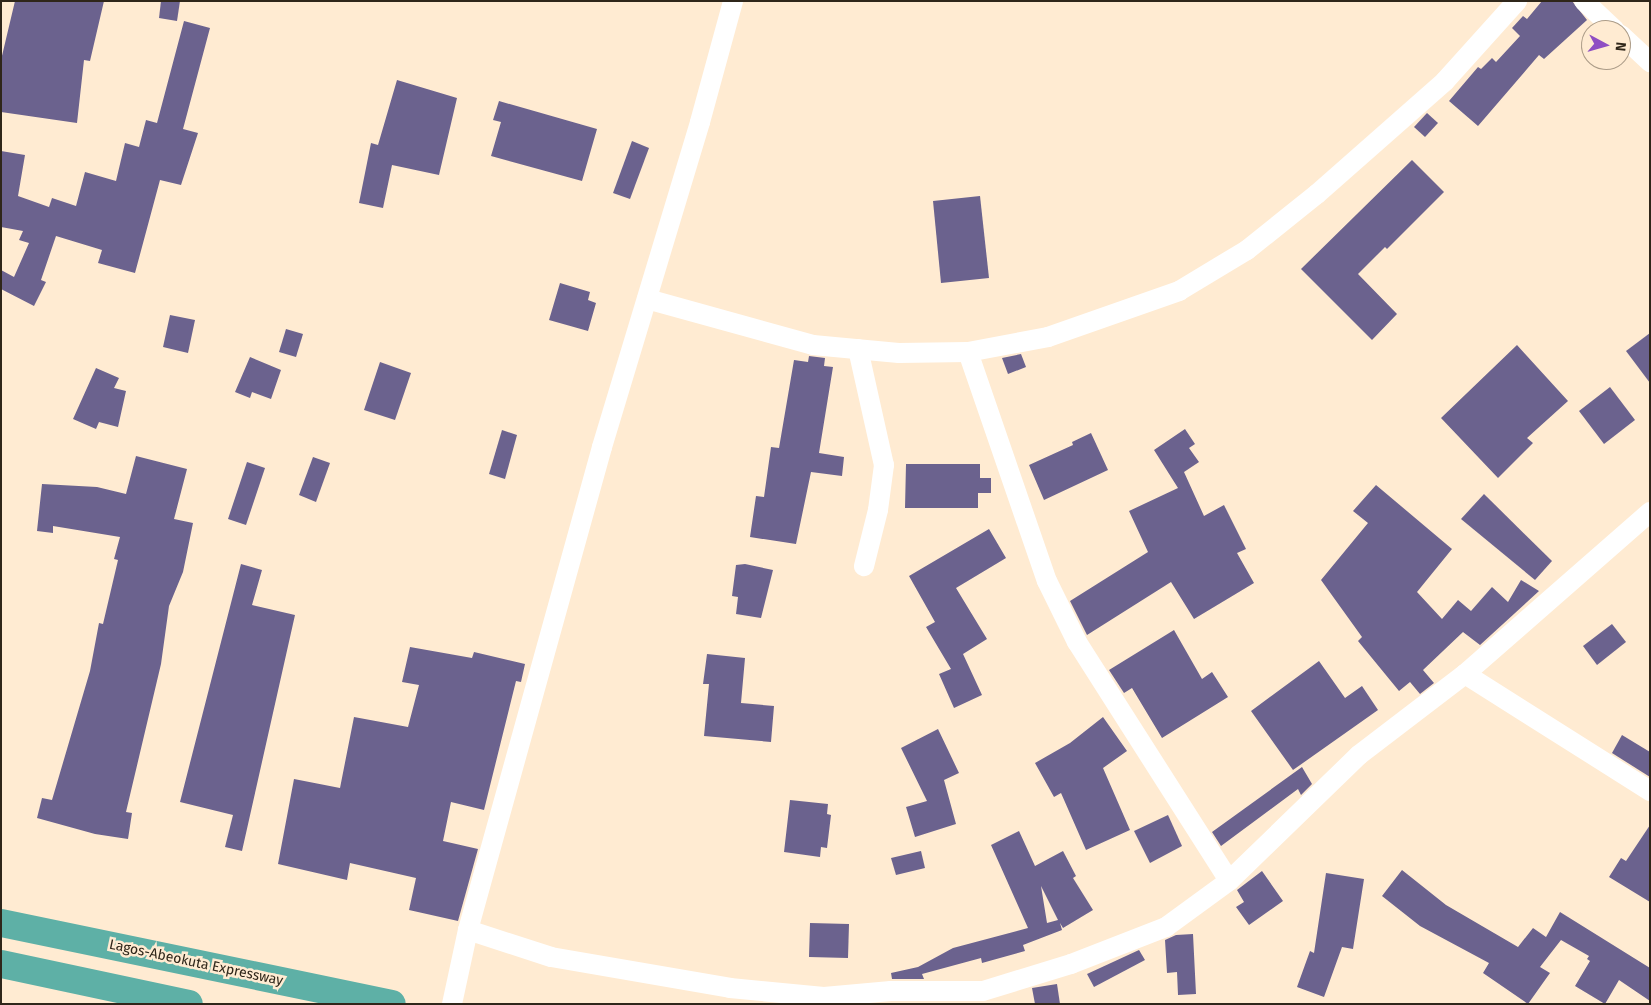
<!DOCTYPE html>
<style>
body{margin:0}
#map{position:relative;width:1651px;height:1005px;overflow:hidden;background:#ffebd2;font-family:"Fira Sans",sans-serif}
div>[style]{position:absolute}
.building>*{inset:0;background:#6b628e}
.minor>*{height:20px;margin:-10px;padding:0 10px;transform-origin:10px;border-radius:10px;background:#fff}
.trunk>*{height:28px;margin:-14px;padding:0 14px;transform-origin:14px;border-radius:14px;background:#5eb0a6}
span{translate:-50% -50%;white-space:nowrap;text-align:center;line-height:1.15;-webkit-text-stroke:5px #ffebd2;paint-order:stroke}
.street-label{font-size:14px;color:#2f261a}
.frame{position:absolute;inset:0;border:2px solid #2f261a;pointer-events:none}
.north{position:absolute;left:1581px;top:20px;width:50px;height:50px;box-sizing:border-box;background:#ffebd2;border:1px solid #ac9c88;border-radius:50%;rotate:96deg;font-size:14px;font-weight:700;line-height:20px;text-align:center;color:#2f261a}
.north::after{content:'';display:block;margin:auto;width:18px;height:22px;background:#8f4ec3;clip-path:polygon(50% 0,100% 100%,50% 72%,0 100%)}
</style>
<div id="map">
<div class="building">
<i style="clip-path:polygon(15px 1px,104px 1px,90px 61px,84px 60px,77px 123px,1px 112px,1px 60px)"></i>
<i style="clip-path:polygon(161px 1px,180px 1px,177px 21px,159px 18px)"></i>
<i style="clip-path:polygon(1542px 1px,1572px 1px,1587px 20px,1544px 59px,1539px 55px,1478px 126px,1449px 101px,1478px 67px,1481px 69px,1492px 58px,1496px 62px,1520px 36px,1512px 28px,1523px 16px,1527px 19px)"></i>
<i style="clip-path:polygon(184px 21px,210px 28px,183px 129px,198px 133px,181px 185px,160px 180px,135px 273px,98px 263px,102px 250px,56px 236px,41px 280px,46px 282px,34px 306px,1px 289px,1px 270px,14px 277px,29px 243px,19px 240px,23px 231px,1px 227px,1px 151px,25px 155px,18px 196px,49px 207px,52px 198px,76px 206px,85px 172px,116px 181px,125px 143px,139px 147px,146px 120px,157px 123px)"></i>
<i style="clip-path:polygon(397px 80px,457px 98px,439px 175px,392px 165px,383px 208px,359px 203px,371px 143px,378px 145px)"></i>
<i style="clip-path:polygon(499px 101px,597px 129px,582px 181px,491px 156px,501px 122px,493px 120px)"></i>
<i style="clip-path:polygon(1427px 113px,1438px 123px,1425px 137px,1414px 127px)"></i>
<i style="clip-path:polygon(632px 141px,649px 148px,630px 199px,613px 193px)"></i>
<i style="clip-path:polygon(1412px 160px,1444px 192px,1387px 249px,1385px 247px,1358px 274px,1397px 314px,1372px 340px,1301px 269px)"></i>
<i style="clip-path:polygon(980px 196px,989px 278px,941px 283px,933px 201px)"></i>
<i style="clip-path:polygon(560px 283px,590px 292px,588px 300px,596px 303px,588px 331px,549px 320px)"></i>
<i style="clip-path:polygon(170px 315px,195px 320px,188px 353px,163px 347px)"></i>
<i style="clip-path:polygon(286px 329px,303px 334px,296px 357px,279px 352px)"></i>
<i style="clip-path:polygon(1650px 333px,1650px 383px,1626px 351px)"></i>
<i style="clip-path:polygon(1517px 345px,1568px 401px,1527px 438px,1533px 443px,1498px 478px,1441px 418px)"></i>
<i style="clip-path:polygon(1021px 354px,1026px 367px,1008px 374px,1002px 358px)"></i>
<i style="clip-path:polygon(809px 356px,825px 358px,824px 366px,833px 367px,819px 453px,844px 457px,842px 476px,811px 472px,796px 544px,750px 537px,756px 496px,764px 497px,771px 447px,779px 448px,794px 360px,808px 362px)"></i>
<i style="clip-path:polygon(250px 357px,281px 370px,271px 399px,252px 392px,250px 398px,235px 392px)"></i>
<i style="clip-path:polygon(380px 362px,411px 373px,395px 420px,364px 410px)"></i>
<i style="clip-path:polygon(96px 368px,119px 378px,114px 388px,126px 391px,118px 427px,99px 422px,96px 429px,73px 419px)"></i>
<i style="clip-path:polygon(1610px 387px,1635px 420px,1604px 444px,1579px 411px)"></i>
<i style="clip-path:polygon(1185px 429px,1195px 444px,1189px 448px,1199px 462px,1184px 472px,1204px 516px,1224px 505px,1246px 549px,1237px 553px,1254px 583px,1194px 619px,1171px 582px,1087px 635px,1070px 601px,1148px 552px,1129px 511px,1178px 488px,1154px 450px)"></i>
<i style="clip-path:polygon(502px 430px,517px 435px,505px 479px,489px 474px)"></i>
<i style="clip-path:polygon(1091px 433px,1108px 470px,1044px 500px,1029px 465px,1073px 445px,1072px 442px)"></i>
<i style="clip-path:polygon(136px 456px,187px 469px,174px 519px,193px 523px,183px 572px,169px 606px,161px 664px,126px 812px,132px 813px,128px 839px,95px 834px,37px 818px,42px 798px,52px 800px,90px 671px,99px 623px,103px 624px,118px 560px,114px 559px,120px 537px,53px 526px,53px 533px,37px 531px,42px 484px,97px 487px,126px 494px)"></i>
<i style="clip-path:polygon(313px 457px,330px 463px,316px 502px,299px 495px)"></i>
<i style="clip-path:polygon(247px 462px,265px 468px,246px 525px,228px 519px)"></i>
<i style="clip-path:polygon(906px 464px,980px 464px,980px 478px,991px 478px,991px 493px,978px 493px,978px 508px,905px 508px)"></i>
<i style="clip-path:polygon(1376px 485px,1452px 549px,1417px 592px,1442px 619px,1458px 600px,1471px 611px,1492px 587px,1508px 602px,1521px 580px,1539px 591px,1480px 645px,1463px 632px,1423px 670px,1434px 683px,1420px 694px,1410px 682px,1399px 691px,1358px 641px,1362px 637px,1321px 580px,1368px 523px,1353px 511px)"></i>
<i style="clip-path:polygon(1484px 494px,1552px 561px,1535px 580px,1461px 519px)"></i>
<i style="clip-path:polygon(989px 529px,1006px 558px,956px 588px,987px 639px,963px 654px,982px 695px,954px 708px,939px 674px,951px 669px,926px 627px,935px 622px,909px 576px)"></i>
<i style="clip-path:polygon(241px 564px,262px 570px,252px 605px,295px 615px,242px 851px,225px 847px,233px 815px,180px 802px)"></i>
<i style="clip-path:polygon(745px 564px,773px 570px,761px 618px,736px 614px,738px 597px,732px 596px,736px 565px)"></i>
<i style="clip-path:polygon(1612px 624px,1626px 642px,1597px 665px,1583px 646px)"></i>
<i style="clip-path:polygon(1174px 630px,1202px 679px,1212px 672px,1228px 697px,1162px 738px,1132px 688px,1124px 693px,1109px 670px)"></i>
<i style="clip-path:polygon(410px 647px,472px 658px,474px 652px,525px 664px,521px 682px,516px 681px,484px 810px,451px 802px,443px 841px,478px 849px,458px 921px,409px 910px,416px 878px,350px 863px,347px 880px,278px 864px,294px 779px,340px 788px,354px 717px,408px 727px,419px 685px,402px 682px)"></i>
<i style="clip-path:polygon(707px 654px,745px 658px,741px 703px,774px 706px,771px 742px,704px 736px,709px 684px,703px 684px)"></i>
<i style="clip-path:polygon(1319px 661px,1345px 698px,1362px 686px,1378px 710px,1293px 770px,1251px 711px)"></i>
<i style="clip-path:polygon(1103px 717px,1127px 751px,1103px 768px,1130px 830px,1086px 850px,1061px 793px,1054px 797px,1035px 763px,1070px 743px)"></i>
<i style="clip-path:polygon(938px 729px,959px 773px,944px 780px,956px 824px,915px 837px,906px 807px,927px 801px,901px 748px)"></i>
<i style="clip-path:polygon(1622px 735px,1650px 752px,1650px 777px,1612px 753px)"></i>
<i style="clip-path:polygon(1302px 767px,1312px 784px,1301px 795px,1298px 789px,1221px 846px,1212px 832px)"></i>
<i style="clip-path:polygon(790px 800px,828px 804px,827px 814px,831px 815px,827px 848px,821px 847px,820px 857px,784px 852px)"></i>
<i style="clip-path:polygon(1168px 815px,1182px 846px,1150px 863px,1134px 831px)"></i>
<i style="clip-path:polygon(1650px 825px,1650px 902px,1609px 877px,1621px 858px,1626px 861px)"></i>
<i style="clip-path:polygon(evenodd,1019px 831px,1035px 866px,1063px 851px,1076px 876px,1073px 878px,1093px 910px,1063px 928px,1060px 923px,1062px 930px,1023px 945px,1025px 951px,982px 963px,981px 958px,922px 974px,924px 979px,892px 979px,891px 973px,918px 967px,953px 948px,1028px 928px,991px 845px,1019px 831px,1041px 886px,1058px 920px,1047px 923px,1041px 886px)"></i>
<i style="clip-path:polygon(921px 851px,925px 868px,896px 875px,891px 858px)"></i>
<i style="clip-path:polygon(1402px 870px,1446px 905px,1518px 947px,1533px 928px,1546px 937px,1560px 912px,1650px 968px,1650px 1001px,1619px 980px,1605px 1004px,1575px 986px,1590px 961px,1587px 959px,1589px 956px,1561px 940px,1540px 967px,1550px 973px,1528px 1004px,1483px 973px,1489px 963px,1420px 926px,1382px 896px)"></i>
<i style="clip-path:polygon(1262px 871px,1283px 901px,1249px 925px,1236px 907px,1244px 902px,1237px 890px)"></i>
<i style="clip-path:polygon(1326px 873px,1364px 879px,1353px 949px,1342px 947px,1324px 997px,1297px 987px,1310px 951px,1314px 953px)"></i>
<i style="clip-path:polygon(810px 923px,849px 924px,848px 958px,809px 957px)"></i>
<i style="clip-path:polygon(1193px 934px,1196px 994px,1178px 995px,1177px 972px,1167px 973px,1165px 940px,1176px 935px)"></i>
<i style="clip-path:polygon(1139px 950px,1145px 960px,1094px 987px,1087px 974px)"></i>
<i style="clip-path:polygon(1057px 984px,1060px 1004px,1035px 1004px,1032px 988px)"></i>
</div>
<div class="minor">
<i style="left:1584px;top:1px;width:42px;rotate:43.1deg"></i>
<i style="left:1621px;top:35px;width:40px;rotate:43deg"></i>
<i style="left:647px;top:299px;width:172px;rotate:15.5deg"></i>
<i style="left:813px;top:345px;width:86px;rotate:5.3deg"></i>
<i style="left:899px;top:353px;width:69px;rotate:-0.8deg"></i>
<i style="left:968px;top:352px;width:81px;rotate:-10.6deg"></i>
<i style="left:1048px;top:337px;width:139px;rotate:-19.3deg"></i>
<i style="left:1179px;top:291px;width:79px;rotate:-31.1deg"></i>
<i style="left:1247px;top:250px;width:90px;rotate:-38.7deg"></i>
<i style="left:1317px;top:194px;width:171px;rotate:-41.4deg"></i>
<i style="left:1445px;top:81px;width:108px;rotate:-48deg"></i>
<i style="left:858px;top:349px;width:119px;rotate:77.4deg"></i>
<i style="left:884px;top:465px;width:45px;rotate:97.6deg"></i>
<i style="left:878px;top:510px;width:58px;rotate:104deg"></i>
<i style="left:968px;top:352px;width:242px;rotate:71deg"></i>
<i style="left:1047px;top:581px;width:68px;rotate:63.8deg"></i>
<i style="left:1077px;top:642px;width:283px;rotate:57.5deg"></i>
<i style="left:1465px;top:674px;width:219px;rotate:32.3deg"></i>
<i style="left:468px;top:930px;width:87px;rotate:18deg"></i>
<i style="left:551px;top:957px;width:182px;rotate:9.8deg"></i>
<i style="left:730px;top:988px;width:94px;rotate:5.5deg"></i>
<i style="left:824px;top:997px;width:67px;rotate:-5.1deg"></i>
<i style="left:891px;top:991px;width:92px"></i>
<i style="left:983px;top:991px;width:92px;rotate:-17.1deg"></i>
<i style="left:1071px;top:964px;width:102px;rotate:-21.3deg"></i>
<i style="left:1166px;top:927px;width:78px;rotate:-36.1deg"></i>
<i style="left:1229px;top:881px;width:181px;rotate:-44.1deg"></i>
<i style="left:1359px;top:755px;width:133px;rotate:-37.4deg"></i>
<i style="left:1465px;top:674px;width:246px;rotate:-41.2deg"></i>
<i style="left:452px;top:1004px;width:76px;rotate:-77.8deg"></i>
<i style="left:468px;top:930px;width:501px;rotate:-74.49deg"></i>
<i style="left:602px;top:447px;width:339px;rotate:-73.2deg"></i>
<i style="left:700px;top:122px;width:125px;rotate:-74.7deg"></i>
</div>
<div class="trunk">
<i style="left:1px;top:923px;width:399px;rotate:11.7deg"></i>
<i style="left:1px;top:964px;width:192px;rotate:12deg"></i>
</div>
<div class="street-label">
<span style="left:196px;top:963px;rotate:12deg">Lagos-Abeokuta Expressway</span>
</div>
<div class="frame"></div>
<div class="north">N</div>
</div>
